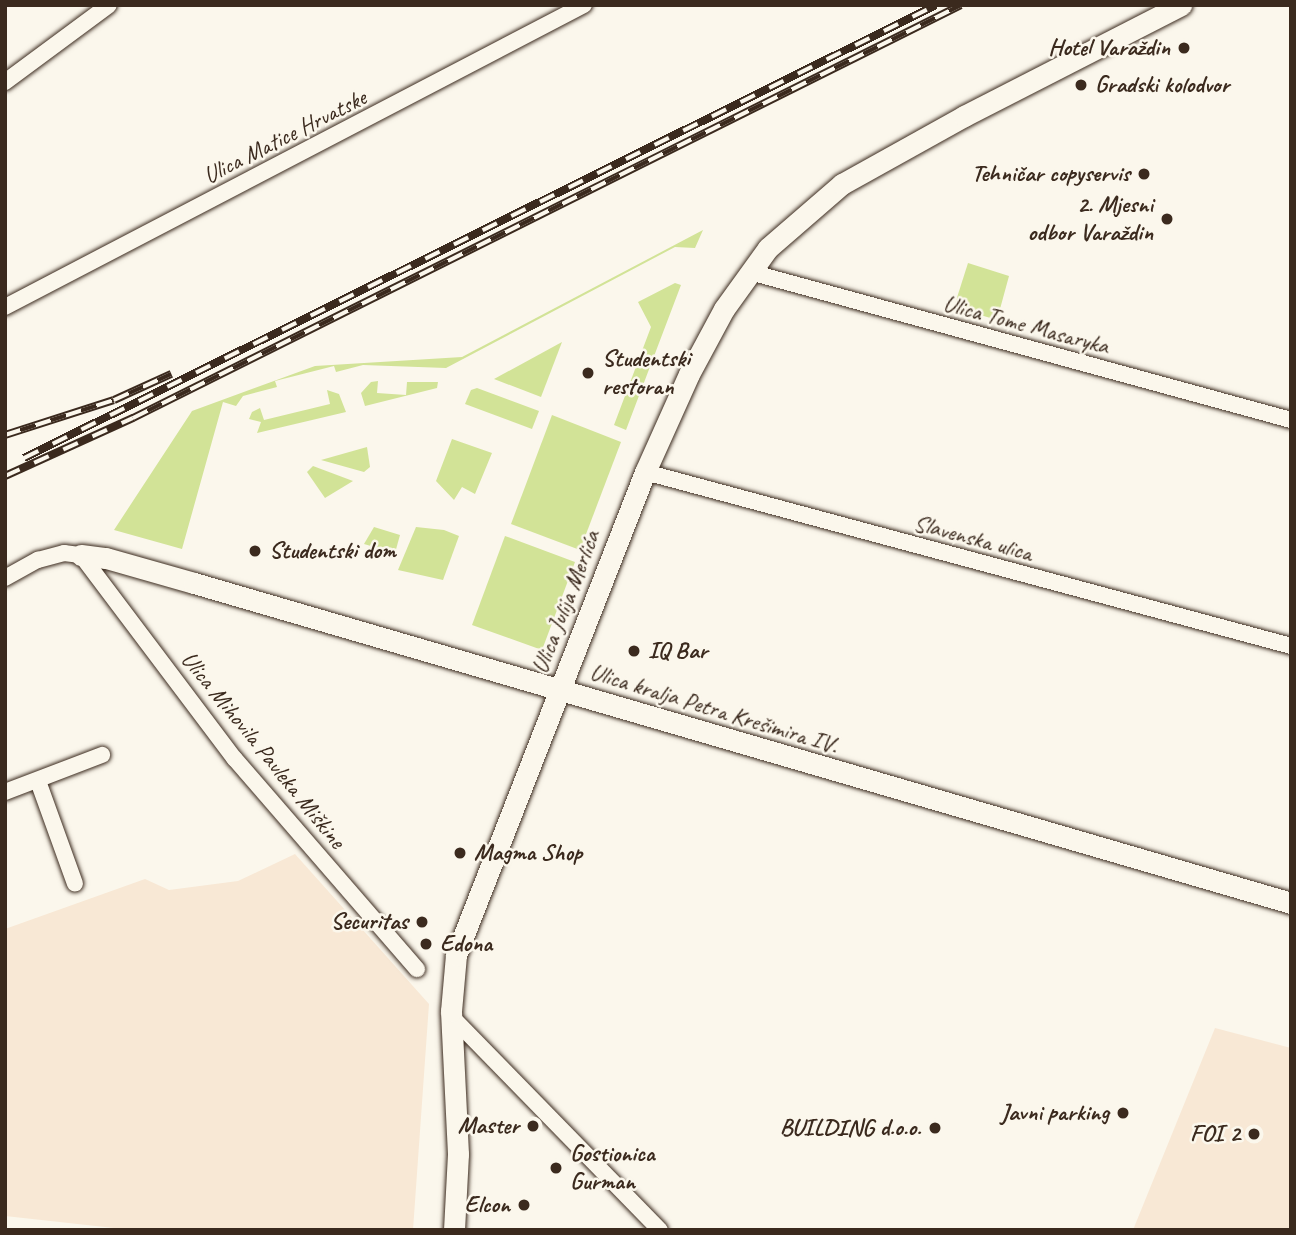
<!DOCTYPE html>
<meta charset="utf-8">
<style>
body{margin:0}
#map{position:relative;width:1296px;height:1235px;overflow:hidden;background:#fbf7ec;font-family:Caveat,sans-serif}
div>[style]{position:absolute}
.built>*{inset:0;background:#f8e8d5}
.green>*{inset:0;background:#d2e397}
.roads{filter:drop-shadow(0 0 2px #3b2a1e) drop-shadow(0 0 2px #3b2a1e)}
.street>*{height:16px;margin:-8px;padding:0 8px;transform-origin:8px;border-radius:8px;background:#fbf7ec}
.secondary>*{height:21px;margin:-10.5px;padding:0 10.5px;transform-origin:10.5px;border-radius:10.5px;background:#fbf7ec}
.rail>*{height:8px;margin-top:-4px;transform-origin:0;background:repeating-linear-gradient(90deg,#fbf7ec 0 16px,#3b2a1e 0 32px);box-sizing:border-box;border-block:2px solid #3b2a1e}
.dots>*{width:19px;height:19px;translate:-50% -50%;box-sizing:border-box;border:4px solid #fbf7ec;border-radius:50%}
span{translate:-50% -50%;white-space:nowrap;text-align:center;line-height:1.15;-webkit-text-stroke:5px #fbf7ec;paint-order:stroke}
.poi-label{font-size:24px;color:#3b2a1e;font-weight:700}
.right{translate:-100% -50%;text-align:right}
.left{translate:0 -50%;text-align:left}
.street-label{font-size:24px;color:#3b2a1e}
.frame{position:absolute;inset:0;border:7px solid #3b2a1e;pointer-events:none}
</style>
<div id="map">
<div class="built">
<i style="clip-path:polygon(295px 854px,429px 1004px,413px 1230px,132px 1230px,5px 1216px,5px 929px,145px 879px,169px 890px,238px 881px)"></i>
<i style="clip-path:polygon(1215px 1028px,1291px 1048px,1291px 1230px,1133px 1230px)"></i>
</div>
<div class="green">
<i style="clip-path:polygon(703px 230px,695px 248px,675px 247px,446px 368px,363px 365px,336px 372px,334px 366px,275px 381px,277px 387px,243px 396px,236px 406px,223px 402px,182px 549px,114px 530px,192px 411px,315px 366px,462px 357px)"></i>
<i style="clip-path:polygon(968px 263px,1009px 276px,997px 320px,954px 307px)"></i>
<i style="clip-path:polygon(675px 283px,681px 285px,626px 430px,614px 425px,651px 327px,638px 302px)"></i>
<i style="clip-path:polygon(562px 342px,541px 397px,494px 379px)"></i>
<i style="clip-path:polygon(378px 381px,377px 393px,406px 395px,407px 382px,438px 382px,437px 388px,365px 406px,361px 393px,371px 382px)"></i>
<i style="clip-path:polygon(477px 388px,539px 411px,532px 429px,465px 404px,471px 390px)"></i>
<i style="clip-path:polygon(327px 390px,339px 394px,346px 412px,257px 433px,261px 422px,249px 419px,252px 412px,260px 408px,264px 420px,330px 404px)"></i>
<i style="clip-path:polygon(552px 415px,621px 442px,580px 550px,511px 524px)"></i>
<i style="clip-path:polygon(452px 439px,492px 453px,475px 494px,462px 487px,454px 500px,436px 481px)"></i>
<i style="clip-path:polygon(367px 447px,370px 467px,364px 472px,321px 460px)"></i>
<i style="clip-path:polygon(313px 466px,353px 481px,325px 498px,307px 472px)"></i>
<i style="clip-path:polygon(374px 527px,400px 535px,395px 553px,364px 544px)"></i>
<i style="clip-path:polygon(416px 527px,444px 530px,459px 536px,443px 580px,398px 570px)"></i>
<i style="clip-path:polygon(505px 536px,575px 562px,542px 650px,472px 625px)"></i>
</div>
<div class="roads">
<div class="street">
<i style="left:5px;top:82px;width:129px;rotate:-36.5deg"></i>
<i style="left:750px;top:272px;width:561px;rotate:15.3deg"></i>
<i style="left:5px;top:307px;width:653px;rotate:-27.55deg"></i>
<i style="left:645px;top:472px;width:669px;rotate:15.07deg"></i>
<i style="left:5px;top:578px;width:38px;rotate:-29deg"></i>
<i style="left:38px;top:560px;width:27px;rotate:-15deg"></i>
<i style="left:64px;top:553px;width:17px;rotate:7deg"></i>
<i style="left:81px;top:555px;width:256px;rotate:53deg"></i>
<i style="left:235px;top:759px;width:278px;rotate:49.1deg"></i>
<i style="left:38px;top:781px;width:109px;rotate:70.2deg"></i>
<i style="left:5px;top:792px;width:104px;rotate:-20.9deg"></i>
<i style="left:451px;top:1016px;width:299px;rotate:45.7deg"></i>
</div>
<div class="secondary">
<i style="left:81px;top:555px;width:25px;rotate:7deg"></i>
<i style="left:106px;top:558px;width:91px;rotate:15.9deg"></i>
<i style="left:194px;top:583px;width:1143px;rotate:16.26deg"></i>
<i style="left:454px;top:1230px;width:76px;rotate:-87deg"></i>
<i style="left:458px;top:1154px;width:143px;rotate:-92.8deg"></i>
<i style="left:451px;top:1011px;width:56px;rotate:-84.9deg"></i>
<i style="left:456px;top:955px;width:519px;rotate:-68.63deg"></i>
<i style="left:645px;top:472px;width:107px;rotate:-65.8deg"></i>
<i style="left:689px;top:374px;width:74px;rotate:-61.7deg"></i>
<i style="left:724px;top:309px;width:75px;rotate:-54.2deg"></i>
<i style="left:768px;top:248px;width:98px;rotate:-40.9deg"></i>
<i style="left:842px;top:184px;width:140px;rotate:-29.1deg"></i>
<i style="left:964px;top:116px;width:244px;rotate:-27.1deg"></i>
</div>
</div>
<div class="rail">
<i style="left:5px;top:435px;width:114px;rotate:-17.8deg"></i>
<i style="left:114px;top:400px;width:63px;rotate:-24.5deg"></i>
<i style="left:24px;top:458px;width:1018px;rotate:-26.41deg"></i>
<i style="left:5px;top:476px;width:141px;rotate:-24.4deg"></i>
<i style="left:133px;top:418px;width:925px;rotate:-26.51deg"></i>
</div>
<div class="dots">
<i style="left:1184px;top:48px;background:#3b2a1e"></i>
<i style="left:1081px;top:85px;background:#3b2a1e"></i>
<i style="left:1144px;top:174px;background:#3b2a1e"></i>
<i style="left:1167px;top:219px;background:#3b2a1e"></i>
<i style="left:588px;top:373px;background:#3b2a1e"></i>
<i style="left:255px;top:551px;background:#3b2a1e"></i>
<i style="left:634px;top:651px;background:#3b2a1e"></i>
<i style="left:460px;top:853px;background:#3b2a1e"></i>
<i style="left:422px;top:922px;background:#3b2a1e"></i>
<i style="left:426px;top:944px;background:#3b2a1e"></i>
<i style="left:1123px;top:1113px;background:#3b2a1e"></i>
<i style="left:533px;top:1126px;background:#3b2a1e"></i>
<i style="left:935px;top:1128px;background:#3b2a1e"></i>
<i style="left:1254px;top:1134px;background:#3b2a1e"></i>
<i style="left:556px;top:1168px;background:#3b2a1e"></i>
<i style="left:524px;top:1205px;background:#3b2a1e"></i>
</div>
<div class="poi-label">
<span class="right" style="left:1170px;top:48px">Hotel Varaždin</span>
<span class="left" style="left:1095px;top:85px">Gradski kolodvor</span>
<span class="right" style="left:1130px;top:174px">Tehničar copyservis</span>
<span class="right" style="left:1153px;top:219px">2. Mjesni<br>odbor Varaždin</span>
<span class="left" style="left:602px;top:373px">Studentski<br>restoran</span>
<span class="left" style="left:269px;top:551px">Studentski dom</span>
<span class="left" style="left:648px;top:651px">IQ Bar</span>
<span class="left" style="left:474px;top:853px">Magma Shop</span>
<span class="right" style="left:408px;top:922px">Securitas</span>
<span class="left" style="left:440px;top:944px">Edona</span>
<span class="right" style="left:1109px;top:1113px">Javni parking</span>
<span class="right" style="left:519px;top:1126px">Master</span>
<span class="right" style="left:921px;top:1128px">BUILDING d.o.o.</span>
<span class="right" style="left:1240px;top:1134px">FOI 2</span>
<span class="left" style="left:570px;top:1168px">Gostionica<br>Gurman</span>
<span class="right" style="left:510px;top:1205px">Elcon</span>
</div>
<div class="street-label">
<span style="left:285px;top:137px;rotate:-27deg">Ulica Matice Hrvatske</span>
<span style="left:1026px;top:325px;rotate:15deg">Ulica Tome Masaryka</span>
<span style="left:973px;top:538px;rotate:15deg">Slavenska ulica</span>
<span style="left:566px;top:602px;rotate:-69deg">Ulica Julija Merlića</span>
<span style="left:714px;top:709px;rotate:17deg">Ulica kralja Petra Krešimira IV.</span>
<span style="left:263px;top:750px;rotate:51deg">Ulica Mihovila Pavleka Miškine</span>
</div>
<div class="frame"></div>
</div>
